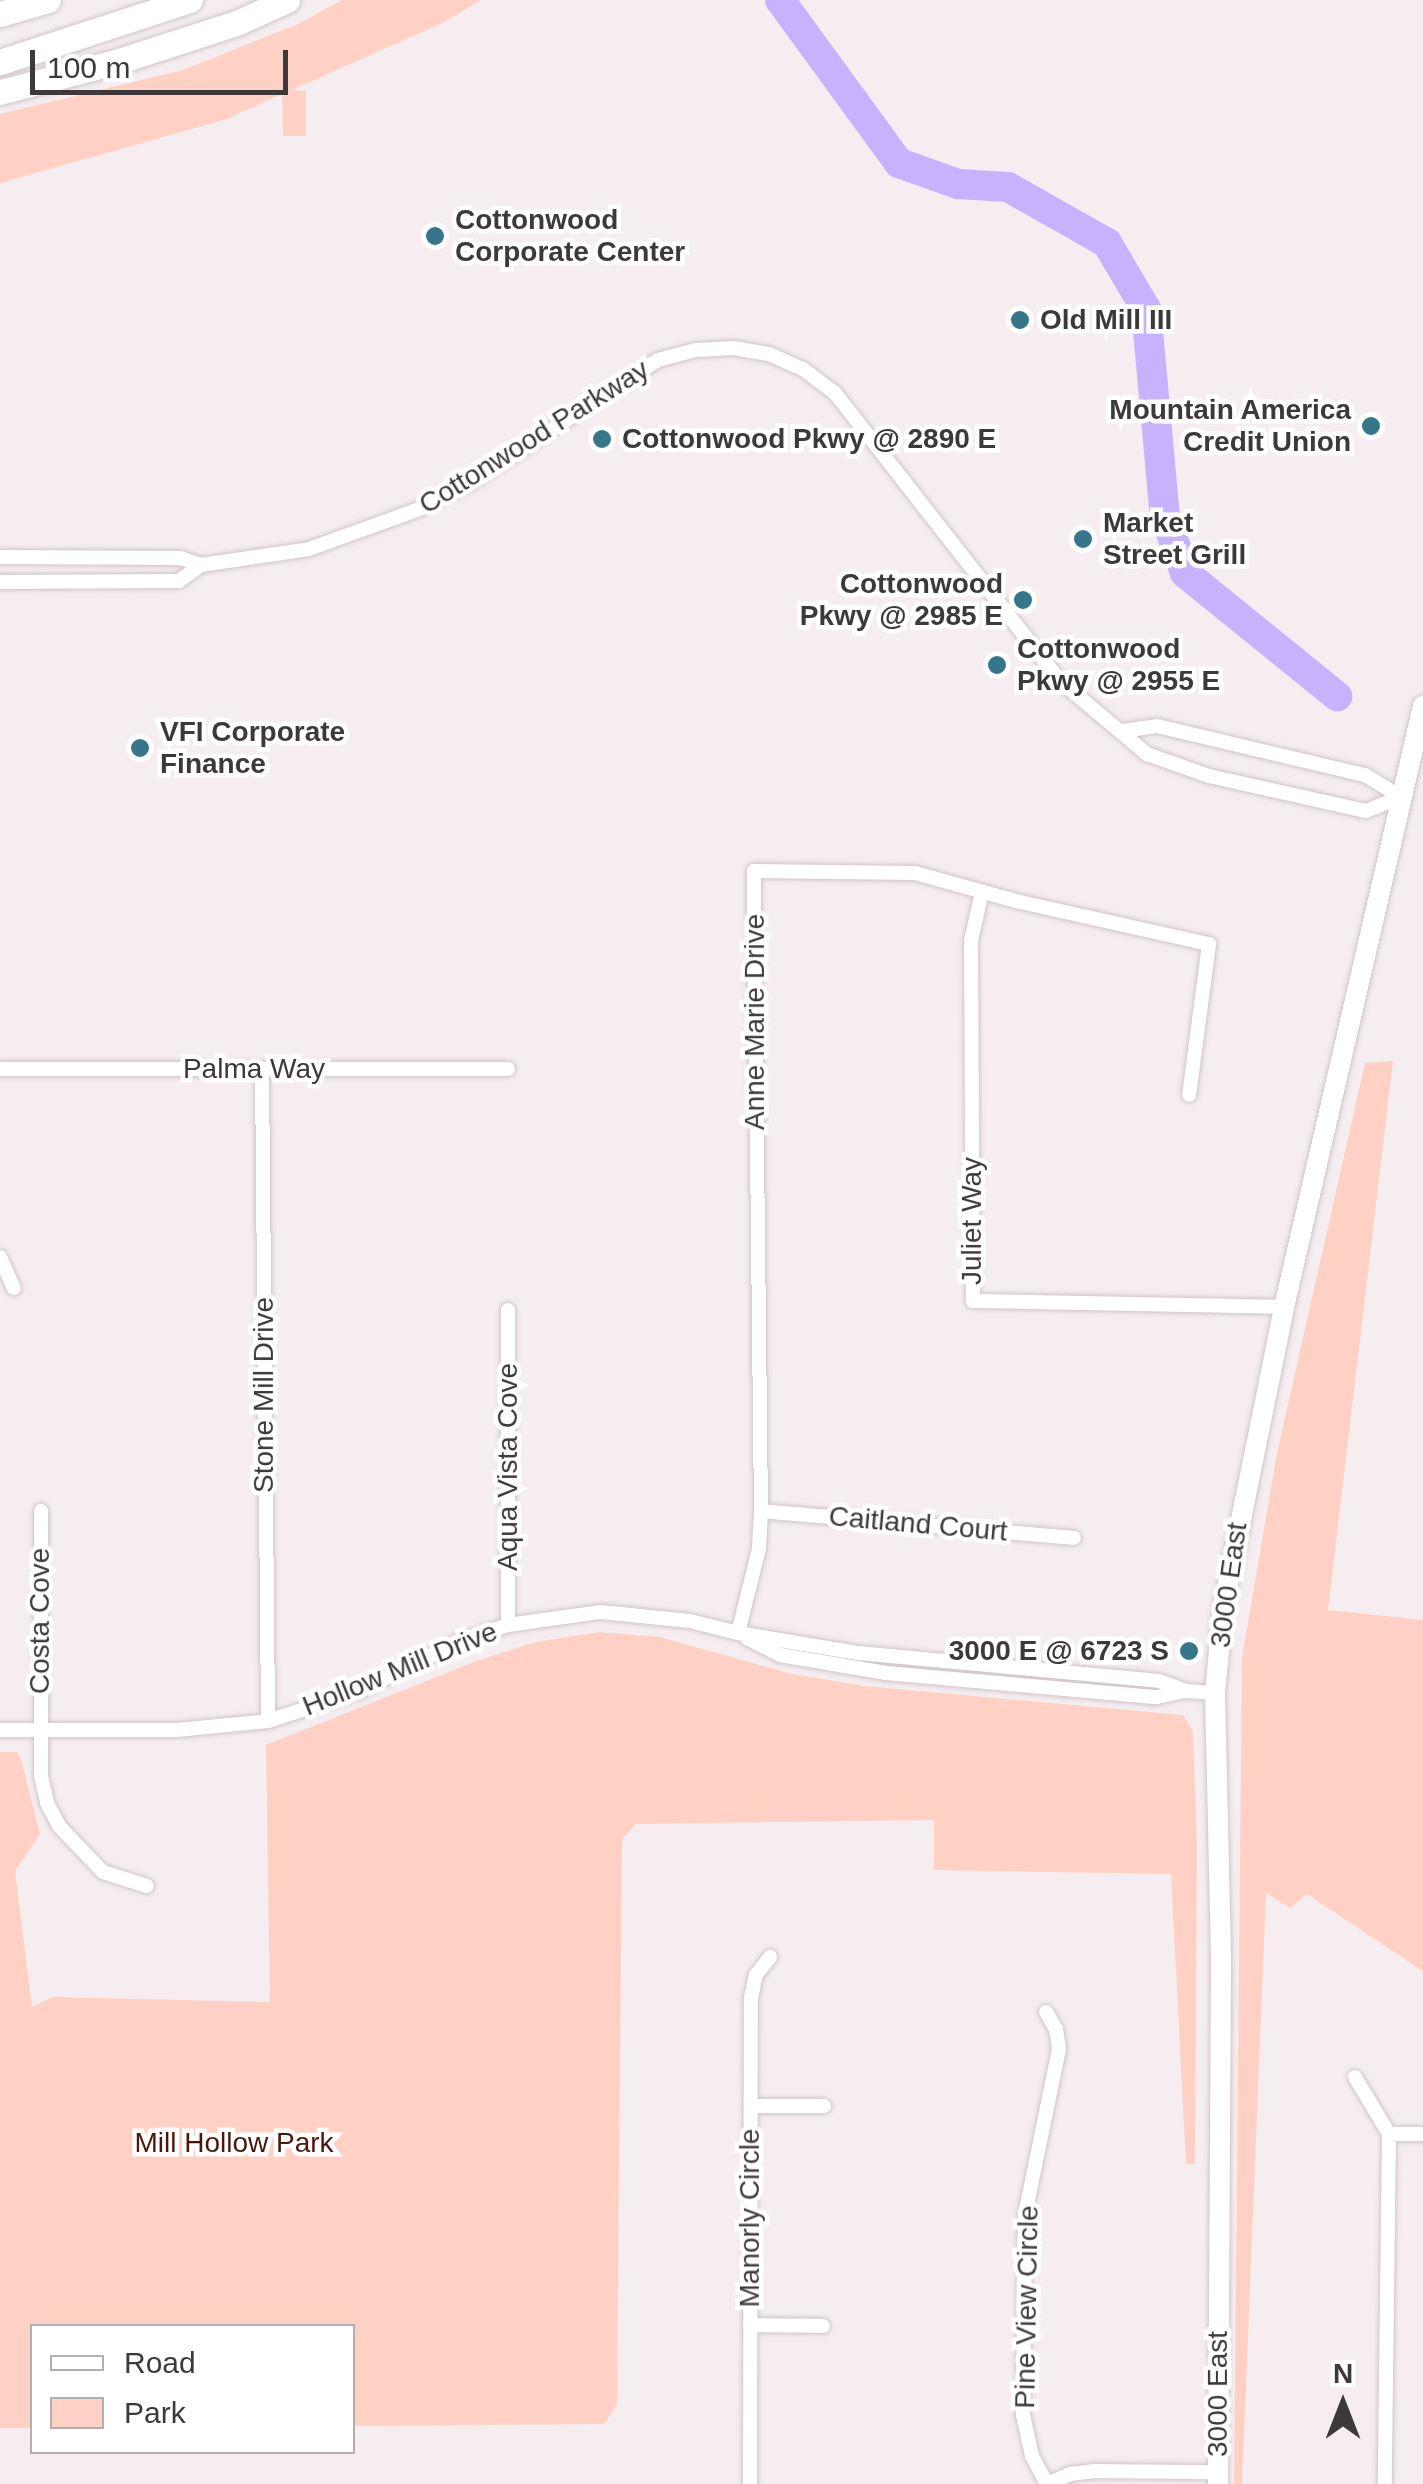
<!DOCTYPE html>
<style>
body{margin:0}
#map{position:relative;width:1423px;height:2484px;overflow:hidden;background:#f6edf1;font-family:Arial,sans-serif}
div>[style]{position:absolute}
.green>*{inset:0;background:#ffd1c4}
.river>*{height:30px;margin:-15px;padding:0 15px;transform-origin:15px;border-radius:15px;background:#c6b2fd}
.roads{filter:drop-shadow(0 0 2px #cfc6ca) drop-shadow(0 0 2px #cfc6ca)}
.street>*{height:14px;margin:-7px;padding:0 7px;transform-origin:7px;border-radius:7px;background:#fff}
.secondary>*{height:20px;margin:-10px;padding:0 10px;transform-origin:10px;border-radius:10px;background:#fff}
.highway>*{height:25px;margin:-12.5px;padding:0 12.5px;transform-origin:12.5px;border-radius:12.5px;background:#fff}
.dots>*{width:28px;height:28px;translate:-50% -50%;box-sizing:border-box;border:5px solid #fff;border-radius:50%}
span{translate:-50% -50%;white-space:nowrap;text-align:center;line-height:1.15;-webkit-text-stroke:9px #fff;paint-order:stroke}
.poi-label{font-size:28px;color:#3d393b;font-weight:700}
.left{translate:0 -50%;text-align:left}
.right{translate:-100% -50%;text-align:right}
.street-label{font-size:28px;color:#3d393b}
.park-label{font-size:28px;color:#4b170a}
.legend{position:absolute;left:30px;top:2324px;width:325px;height:130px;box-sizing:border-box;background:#fff;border:2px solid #b1b0b1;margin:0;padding:12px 18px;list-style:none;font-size:30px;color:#3d393b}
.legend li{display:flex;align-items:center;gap:20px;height:50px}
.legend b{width:50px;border:2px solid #b1b0b1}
.north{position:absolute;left:1293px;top:2354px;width:100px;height:100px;-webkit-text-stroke:8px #fff;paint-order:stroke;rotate:0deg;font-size:28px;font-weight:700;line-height:40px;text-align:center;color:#3d393b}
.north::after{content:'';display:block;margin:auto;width:35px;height:45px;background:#3d393b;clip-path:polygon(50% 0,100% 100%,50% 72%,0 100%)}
.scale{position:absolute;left:30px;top:50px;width:258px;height:45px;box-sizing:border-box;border:5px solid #3d393b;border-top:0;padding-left:12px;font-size:30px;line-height:35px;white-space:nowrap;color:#3d393b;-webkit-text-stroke:8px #fff;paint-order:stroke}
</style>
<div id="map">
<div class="green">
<i style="clip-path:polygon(342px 0,481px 0,442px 23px,292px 90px,306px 91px,306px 136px,283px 136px,282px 94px,227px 119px,0 183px,0 114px,183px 70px,298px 24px)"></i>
<i style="clip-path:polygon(1393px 1061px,1328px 1610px,1423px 1620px,1423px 1971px,1307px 1894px,1290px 1908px,1266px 1893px,1242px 2484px,1234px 2484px,1242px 1658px,1277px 1453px,1365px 1063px)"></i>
<i style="clip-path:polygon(599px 1632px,660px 1637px,788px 1673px,864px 1686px,1183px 1715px,1193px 1731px,1197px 1843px,1195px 2164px,1186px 2164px,1171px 1874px,934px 1870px,934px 1820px,636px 1824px,622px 1839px,617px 2405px,604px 2424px,353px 2426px,352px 2326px,32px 2326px,32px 2428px,0 2428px,0 1752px,17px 1752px,21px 1759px,40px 1834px,15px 1871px,32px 2007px,53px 1997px,270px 2002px,266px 1745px,479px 1660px,536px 1642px)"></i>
</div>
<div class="river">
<i style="left:780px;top:0;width:202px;rotate:53.9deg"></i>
<i style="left:899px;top:163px;width:63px;rotate:19.6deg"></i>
<i style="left:958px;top:184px;width:50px;rotate:3.4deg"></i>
<i style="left:1008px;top:187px;width:114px;rotate:29.5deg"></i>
<i style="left:1107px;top:243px;width:77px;rotate:59.4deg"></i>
<i style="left:1146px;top:309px;width:208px;rotate:84.8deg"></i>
<i style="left:1165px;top:516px;width:60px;rotate:70.7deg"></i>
<i style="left:1185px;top:573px;width:196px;rotate:39deg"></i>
</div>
<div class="roads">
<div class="street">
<i style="left:0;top:557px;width:180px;rotate:0.3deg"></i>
<i style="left:180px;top:558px;width:22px;rotate:18deg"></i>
<i style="left:201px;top:565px;width:109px;rotate:-8.4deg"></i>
<i style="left:309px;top:549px;width:115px;rotate:-19.9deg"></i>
<i style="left:417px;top:510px;width:62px;rotate:-27deg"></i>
<i style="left:472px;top:482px;width:222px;rotate:-33.3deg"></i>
<i style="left:658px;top:360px;width:39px;rotate:-15deg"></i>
<i style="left:696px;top:350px;width:38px;rotate:-3deg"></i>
<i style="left:734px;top:348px;width:36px;rotate:10deg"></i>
<i style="left:769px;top:354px;width:37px;rotate:24deg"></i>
<i style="left:803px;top:369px;width:40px;rotate:37deg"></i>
<i style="left:835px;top:393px;width:365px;rotate:52deg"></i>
<i style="left:1060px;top:681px;width:114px;rotate:40deg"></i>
<i style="left:1147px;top:754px;width:66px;rotate:19.5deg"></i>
<i style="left:1209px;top:776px;width:161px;rotate:12.6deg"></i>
<i style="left:1366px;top:811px;width:38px;rotate:-22deg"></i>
<i style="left:0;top:582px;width:179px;rotate:-0.3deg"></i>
<i style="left:179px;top:581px;width:27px;rotate:-36deg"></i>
<i style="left:1122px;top:731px;width:35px;rotate:-8deg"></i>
<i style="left:1157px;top:726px;width:214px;rotate:13.3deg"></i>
<i style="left:1365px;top:775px;width:42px;rotate:31.4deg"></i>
<i style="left:982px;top:892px;width:50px;rotate:102.7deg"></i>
<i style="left:971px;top:941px;width:360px;rotate:89.7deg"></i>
<i style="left:973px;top:1301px;width:311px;rotate:1.1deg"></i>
<i style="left:0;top:1069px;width:508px"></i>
<i style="left:262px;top:1069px;width:652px;rotate:89.47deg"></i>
<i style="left:0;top:1257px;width:34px;rotate:66deg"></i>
<i style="left:508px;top:1310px;width:315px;rotate:90deg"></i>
<i style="left:41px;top:1511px;width:265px;rotate:90deg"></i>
<i style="left:41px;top:1776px;width:28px;rotate:77deg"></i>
<i style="left:47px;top:1803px;width:26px;rotate:62deg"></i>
<i style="left:59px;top:1826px;width:64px;rotate:46.3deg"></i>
<i style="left:103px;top:1872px;width:46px;rotate:17.7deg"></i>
<i style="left:761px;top:1511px;width:314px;rotate:4.9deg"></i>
<i style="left:738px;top:1633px;width:87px;rotate:-76deg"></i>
<i style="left:759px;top:1549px;width:38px;rotate:-87deg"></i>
<i style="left:761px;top:1511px;width:640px;rotate:-90.63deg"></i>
<i style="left:754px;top:871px;width:161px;rotate:0.7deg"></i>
<i style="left:915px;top:873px;width:105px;rotate:15.5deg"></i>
<i style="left:1016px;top:901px;width:198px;rotate:12.6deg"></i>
<i style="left:1209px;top:944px;width:152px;rotate:97.5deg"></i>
<i style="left:747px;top:1638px;width:37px;rotate:27deg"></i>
<i style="left:780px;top:1655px;width:108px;rotate:9.6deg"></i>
<i style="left:886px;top:1673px;width:272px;rotate:5.1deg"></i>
<i style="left:1157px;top:1697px;width:30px;rotate:-12deg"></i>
<i style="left:1186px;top:1691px;width:29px;rotate:4deg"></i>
<i style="left:0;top:1730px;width:177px"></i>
<i style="left:177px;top:1730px;width:91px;rotate:-5.6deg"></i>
<i style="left:268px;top:1721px;width:95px;rotate:-17.9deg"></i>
<i style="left:358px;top:1692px;width:112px;rotate:-26.6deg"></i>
<i style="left:458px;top:1642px;width:53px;rotate:-18.8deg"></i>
<i style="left:508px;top:1625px;width:94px;rotate:-8deg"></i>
<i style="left:601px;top:1612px;width:89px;rotate:5.8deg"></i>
<i style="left:690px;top:1621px;width:49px;rotate:14deg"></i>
<i style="left:738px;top:1633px;width:122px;rotate:9.5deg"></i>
<i style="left:858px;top:1653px;width:302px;rotate:5.3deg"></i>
<i style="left:1159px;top:1681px;width:29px;rotate:20deg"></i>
<i style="left:1046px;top:2012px;width:20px;rotate:60deg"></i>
<i style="left:1056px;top:2029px;width:20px;rotate:81deg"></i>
<i style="left:1059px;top:2049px;width:169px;rotate:101.6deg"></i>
<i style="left:1025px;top:2215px;width:200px;rotate:90.6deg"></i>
<i style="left:1023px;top:2415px;width:42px;rotate:77.6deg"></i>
<i style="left:1032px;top:2456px;width:32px;rotate:62deg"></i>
<i style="left:1355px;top:2077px;width:66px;rotate:59.2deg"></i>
<i style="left:1389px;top:2134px;width:350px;rotate:90.7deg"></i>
<i style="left:751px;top:2106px;width:73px"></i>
<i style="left:1389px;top:2134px;width:34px"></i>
<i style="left:750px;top:2325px;width:73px;rotate:0.8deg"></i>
<i style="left:750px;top:2484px;width:486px;rotate:-89.9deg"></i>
<i style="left:751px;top:1998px;width:24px;rotate:-78deg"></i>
<i style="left:756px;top:1975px;width:23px;rotate:-52deg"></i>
<i style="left:1047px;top:2484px;width:25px;rotate:-23deg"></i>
<i style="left:1070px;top:2474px;width:23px;rotate:-7deg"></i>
<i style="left:1093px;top:2471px;width:125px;rotate:0.5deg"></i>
</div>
<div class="secondary">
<i style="left:1218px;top:2484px;width:527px;rotate:-89.67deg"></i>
<i style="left:1221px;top:1957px;width:264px;rotate:-91.3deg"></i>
<i style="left:1215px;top:1693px;width:85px;rotate:-84.6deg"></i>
<i style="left:1223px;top:1608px;width:307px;rotate:-78.5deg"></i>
<i style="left:1284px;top:1307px;width:617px;rotate:-76.98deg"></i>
</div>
<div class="highway">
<i style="left:0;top:14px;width:50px;rotate:-16.3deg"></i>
<i style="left:0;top:62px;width:200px;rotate:-18.1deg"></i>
<i style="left:0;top:92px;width:123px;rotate:-14.6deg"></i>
<i style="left:119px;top:61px;width:126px;rotate:-18deg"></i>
<i style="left:239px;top:22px;width:53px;rotate:-24.6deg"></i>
</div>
</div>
<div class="dots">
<i style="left:435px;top:236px;background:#36768a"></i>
<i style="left:1020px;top:320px;background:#36768a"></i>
<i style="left:1371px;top:426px;background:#36768a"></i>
<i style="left:602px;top:439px;background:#36768a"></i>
<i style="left:1083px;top:539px;background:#36768a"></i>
<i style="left:1023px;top:600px;background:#36768a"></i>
<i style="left:997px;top:665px;background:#36768a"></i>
<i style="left:140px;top:748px;background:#36768a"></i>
<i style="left:1189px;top:1651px;background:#36768a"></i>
</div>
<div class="poi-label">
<span class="left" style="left:455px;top:236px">Cottonwood<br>Corporate Center</span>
<span class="left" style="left:1040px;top:320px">Old Mill III</span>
<span class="right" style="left:1351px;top:426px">Mountain America<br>Credit Union</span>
<span class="left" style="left:622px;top:439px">Cottonwood Pkwy @ 2890 E</span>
<span class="left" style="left:1103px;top:539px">Market<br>Street Grill</span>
<span class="right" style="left:1003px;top:600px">Cottonwood<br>Pkwy @ 2985 E</span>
<span class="left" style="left:1017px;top:665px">Cottonwood<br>Pkwy @ 2955 E</span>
<span class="left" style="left:160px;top:748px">VFI Corporate<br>Finance</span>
<span class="right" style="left:1169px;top:1651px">3000 E @ 6723 S</span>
</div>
<div class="street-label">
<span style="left:534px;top:437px;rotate:-32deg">Cottonwood Parkway</span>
<span style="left:755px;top:1022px;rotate:-90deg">Anne Marie Drive</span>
<span style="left:254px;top:1069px">Palma Way</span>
<span style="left:972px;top:1221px;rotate:-90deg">Juliet Way</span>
<span style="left:264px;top:1395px;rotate:-90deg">Stone Mill Drive</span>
<span style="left:508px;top:1467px;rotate:-90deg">Aqua Vista Cove</span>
<span style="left:918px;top:1524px;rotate:5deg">Caitland Court</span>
<span style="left:1229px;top:1585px;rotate:-82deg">3000 East</span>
<span style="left:40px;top:1621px;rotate:-90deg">Costa Cove</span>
<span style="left:400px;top:1669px;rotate:-22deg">Hollow Mill Drive</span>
<span style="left:750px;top:2218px;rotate:-90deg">Manorly Circle</span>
<span style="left:1027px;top:2307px;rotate:-89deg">Pine View Circle</span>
<span style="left:1218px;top:2394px;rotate:-90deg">3000 East</span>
</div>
<div class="park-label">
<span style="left:234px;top:2143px">Mill Hollow Park</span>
</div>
<ul class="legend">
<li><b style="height:12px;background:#fff"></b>Road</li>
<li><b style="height:28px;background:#ffd1c4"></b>Park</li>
</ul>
<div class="north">N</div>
<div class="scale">100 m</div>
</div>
